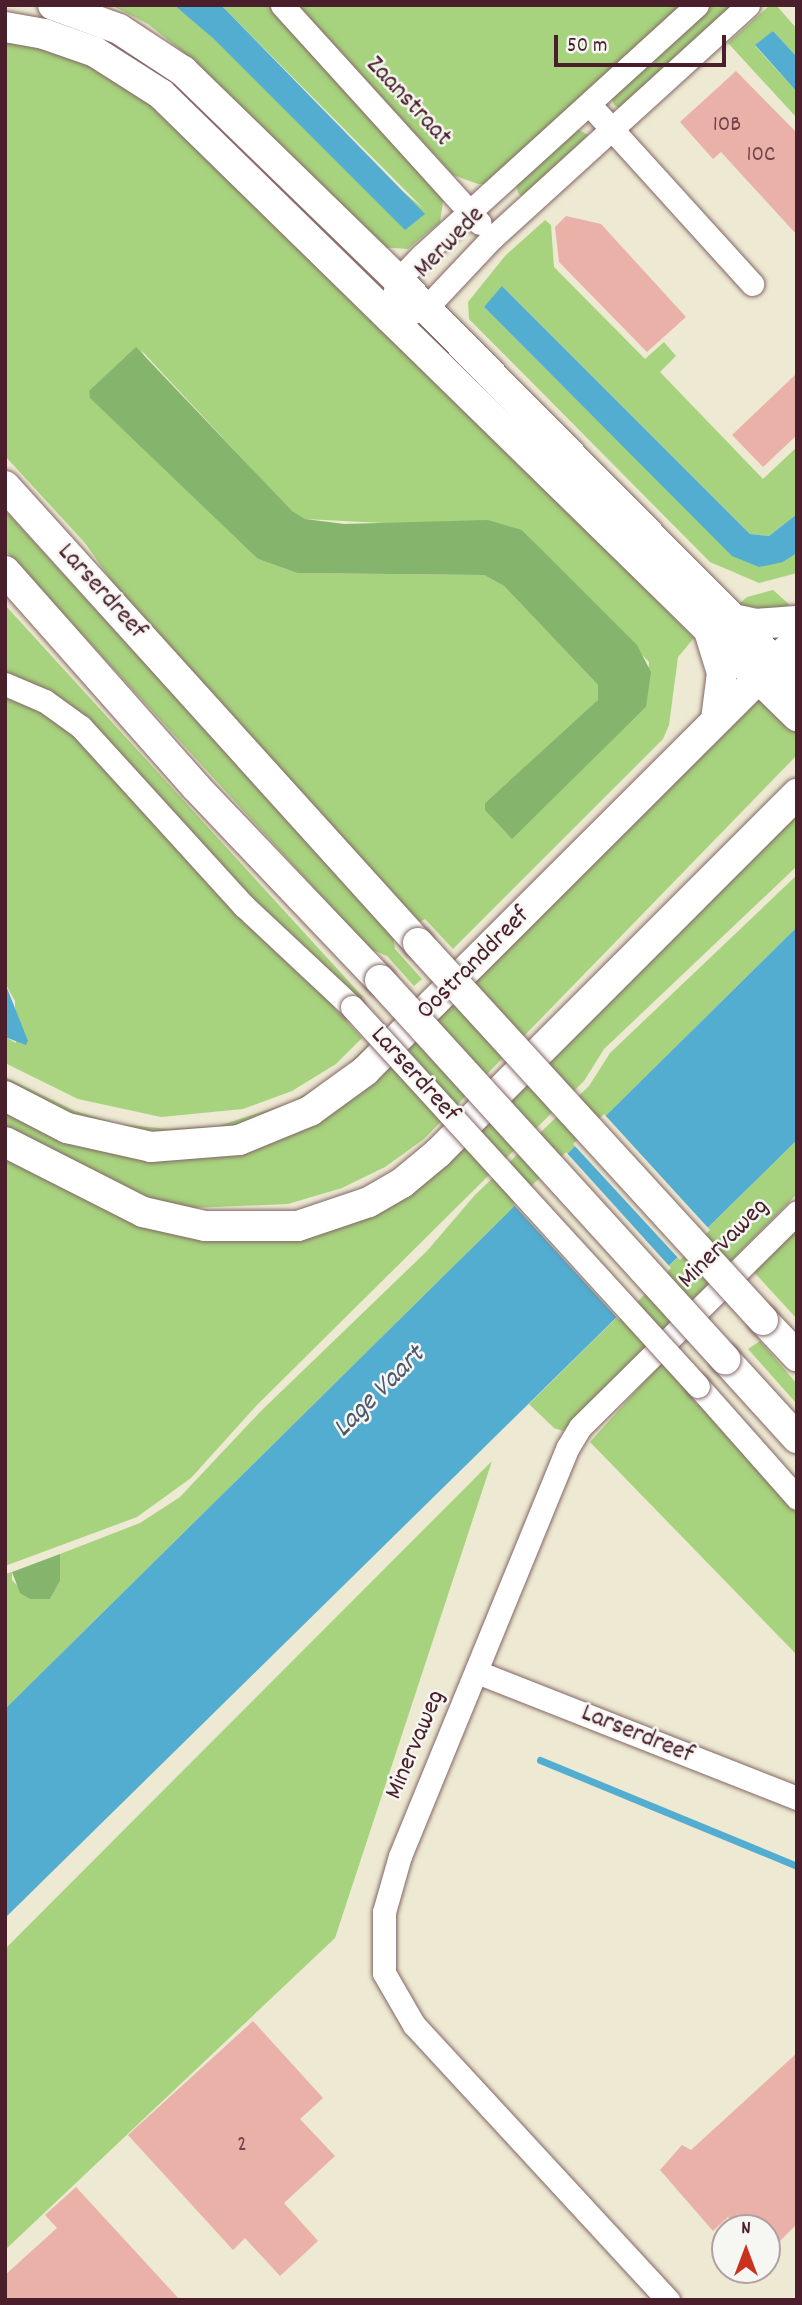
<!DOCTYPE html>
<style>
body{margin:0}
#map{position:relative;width:802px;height:2305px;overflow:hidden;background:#ede9d2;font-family:Dekko,sans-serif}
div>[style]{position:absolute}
.green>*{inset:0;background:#a7d27e}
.forest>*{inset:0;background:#85b46d}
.water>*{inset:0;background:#53add1}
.pier>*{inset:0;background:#ede9d2}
.stream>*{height:7px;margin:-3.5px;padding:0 3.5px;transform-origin:3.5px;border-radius:3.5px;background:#53add1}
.building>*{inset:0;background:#e9b1a7}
.roads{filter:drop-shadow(0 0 2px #836665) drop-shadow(0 0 2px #836665)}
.minor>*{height:23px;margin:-11.5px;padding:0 11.5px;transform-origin:11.5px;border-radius:11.5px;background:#fff}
.major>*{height:30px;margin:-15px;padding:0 15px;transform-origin:15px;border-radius:15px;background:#fff}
.bridges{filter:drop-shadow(0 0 2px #836665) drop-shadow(0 0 2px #836665)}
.minor-bridge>*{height:23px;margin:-11.5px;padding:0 11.5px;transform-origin:11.5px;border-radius:11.5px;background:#fff}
.major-bridge>*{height:30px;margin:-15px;padding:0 15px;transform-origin:15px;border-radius:15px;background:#fff}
span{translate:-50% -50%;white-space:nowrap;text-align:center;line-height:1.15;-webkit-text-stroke:5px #f6f6f2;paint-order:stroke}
.number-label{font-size:23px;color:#72444a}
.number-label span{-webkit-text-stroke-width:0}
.street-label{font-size:26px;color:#4a1f2b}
.water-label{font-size:28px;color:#4e586d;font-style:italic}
.frame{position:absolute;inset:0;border:7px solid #4a1f2b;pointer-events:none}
.north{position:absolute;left:711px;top:2214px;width:70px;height:70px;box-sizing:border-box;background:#f6f6f2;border:2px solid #b1a0a2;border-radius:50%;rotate:0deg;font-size:19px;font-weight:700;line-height:28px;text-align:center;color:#4a1f2b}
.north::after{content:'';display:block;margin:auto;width:24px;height:32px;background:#c8321e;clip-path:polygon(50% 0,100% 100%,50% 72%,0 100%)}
.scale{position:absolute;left:554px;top:35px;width:172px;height:32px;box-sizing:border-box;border:4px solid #4a1f2b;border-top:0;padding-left:9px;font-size:21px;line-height:24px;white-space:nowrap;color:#4a1f2b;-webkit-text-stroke:5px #f6f6f2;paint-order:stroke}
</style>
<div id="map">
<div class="green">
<i style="clip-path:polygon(111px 5px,175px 6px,424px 209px,221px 5px,268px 5px,437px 191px,443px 201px,440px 222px,408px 249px,377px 247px,183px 52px,148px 24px)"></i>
<i style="clip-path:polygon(298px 5px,687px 5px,486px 184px,478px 184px,453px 175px)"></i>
<i style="clip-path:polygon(707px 5px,738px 5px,619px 108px,614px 105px,610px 94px)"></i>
<i style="clip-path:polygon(770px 5px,776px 5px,797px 29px,797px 57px,773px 31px,755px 46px,797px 92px,797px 118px,728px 43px)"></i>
<i style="clip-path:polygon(evenodd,5px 34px,57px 45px,183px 125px,694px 638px,678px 657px,669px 725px,663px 739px,453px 949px,425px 919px,420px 922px,410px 914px,118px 590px,85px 543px,5px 456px,5px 34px,141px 350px,292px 512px,305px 519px,522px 530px,649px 662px,646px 707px,512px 838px,485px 803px,599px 700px,598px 685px,504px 586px,484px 575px,297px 573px,258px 559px,141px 350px)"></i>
<i style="clip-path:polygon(576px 128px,588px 135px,522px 196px,518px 193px,516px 183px)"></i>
<i style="clip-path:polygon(545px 220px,551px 225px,554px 267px,645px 359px,664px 342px,676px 356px,660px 372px,763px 479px,797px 447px,797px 514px,769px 536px,750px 534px,503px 287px,484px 307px,602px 425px,783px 562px,797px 553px,797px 573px,759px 583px,710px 562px,469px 319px,468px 302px,505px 256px)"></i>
<i style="clip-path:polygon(5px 510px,393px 936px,395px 949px,422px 979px,414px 986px,387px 956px,370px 949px,5px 550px)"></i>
<i style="clip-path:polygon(773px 590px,790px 605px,773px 610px,738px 605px,747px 597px)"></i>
<i style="clip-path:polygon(5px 605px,363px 997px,359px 1001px,284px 933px,160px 797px,5px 675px)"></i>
<i style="clip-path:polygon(5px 694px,67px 727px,336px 1005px,334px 1008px,362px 1038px,336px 1064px,292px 1091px,243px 1109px,161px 1117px,78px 1099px,5px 1063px,5px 1037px,16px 1043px,15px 1001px,5px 983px)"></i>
<i style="clip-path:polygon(758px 698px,797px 726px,797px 755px,424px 1139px,385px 1167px,342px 1188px,288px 1204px,192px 1208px,130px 1193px,5px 1134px,5px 1104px,58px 1131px,283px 1136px)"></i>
<i style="clip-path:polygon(797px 809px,797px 866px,604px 1049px,584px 1081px,256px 1406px,191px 1478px,137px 1517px,5px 1566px,5px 1150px,123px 1211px,362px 1212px)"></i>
<i style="clip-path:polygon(797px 875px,797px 927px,5px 1709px,5px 1574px,12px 1572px,12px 1580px,30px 1599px,50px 1599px,60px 1581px,60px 1554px,140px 1523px,180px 1497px,261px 1411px,427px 1251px,475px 1195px,589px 1086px,610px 1053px)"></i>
<i style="clip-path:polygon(368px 1045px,372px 1050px,340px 1079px,263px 1122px,176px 1138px,99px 1128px,5px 1087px,5px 1077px,75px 1111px,118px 1124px,169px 1129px,218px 1126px,290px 1103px,336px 1076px)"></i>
<i style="clip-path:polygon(797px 1140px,797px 1194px,563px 1431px,554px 1428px,529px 1404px)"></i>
<i style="clip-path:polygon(797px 1228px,797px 1319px,753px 1271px)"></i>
<i style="clip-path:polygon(760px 1341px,797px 1384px,797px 1404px,748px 1349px)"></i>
<i style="clip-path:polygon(663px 1361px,697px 1405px,700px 1402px,797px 1511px,797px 1655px,590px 1442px)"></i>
<i style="clip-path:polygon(492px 1461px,335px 1938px,5px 2250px,5px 1949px)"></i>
</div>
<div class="forest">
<i style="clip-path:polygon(136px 347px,292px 511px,305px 519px,344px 524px,488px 520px,522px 530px,637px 645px,651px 672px,646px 707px,512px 839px,485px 810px,485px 803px,598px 700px,598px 685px,504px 586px,484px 575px,297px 573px,258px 559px,90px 398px,89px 391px)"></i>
<i style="clip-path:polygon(60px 1554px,60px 1581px,50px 1599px,30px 1599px,20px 1593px,12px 1572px)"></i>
</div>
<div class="water">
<i style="clip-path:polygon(174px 5px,221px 5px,425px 214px,405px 230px,214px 39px)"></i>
<i style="clip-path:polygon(773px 31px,797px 57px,797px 92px,755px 45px)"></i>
<i style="clip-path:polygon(502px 286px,750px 534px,769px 536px,797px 514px,797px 553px,783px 562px,759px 567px,732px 556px,484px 307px)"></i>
<i style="clip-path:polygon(797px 927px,797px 1140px,5px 1918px,5px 1709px)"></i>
<i style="clip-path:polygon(5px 983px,28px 1041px,26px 1045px,5px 1037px)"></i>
</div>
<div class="pier">
<i style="clip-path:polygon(604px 1114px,710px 1230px,680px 1260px,573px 1144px)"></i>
<i style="clip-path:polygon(566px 1152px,671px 1268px,619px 1320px,513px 1204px)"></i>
</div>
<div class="stream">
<i style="left:540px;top:1760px;width:278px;rotate:22.4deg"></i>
</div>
<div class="building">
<i style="clip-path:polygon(736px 71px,797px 133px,797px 235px,721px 152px,713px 159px,680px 122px)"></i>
<i style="clip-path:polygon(566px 216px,601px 224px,686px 317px,647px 352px,559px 262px,555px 227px)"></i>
<i style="clip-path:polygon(797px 373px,797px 435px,763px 467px,732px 435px)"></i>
<i style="clip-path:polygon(253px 2021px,323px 2098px,300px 2119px,335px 2156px,284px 2203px,318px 2241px,280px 2276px,245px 2238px,233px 2250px,128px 2135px)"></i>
<i style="clip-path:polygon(797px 2053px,797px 2224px,767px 2254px,767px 2228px,738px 2228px,728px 2217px,713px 2231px,660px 2170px,682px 2145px,691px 2150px)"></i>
<i style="clip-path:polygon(76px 2187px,180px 2300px,5px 2300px,5px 2275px,57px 2228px,45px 2215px)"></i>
</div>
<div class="roads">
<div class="minor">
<i style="left:282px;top:5px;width:294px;rotate:47.8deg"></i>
<i style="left:697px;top:5px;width:372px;rotate:137.7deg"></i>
<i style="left:422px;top:255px;width:35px;rotate:134deg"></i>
<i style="left:398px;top:280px;width:41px;rotate:105.8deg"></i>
<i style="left:387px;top:319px;width:39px;rotate:-15deg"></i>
<i style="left:425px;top:309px;width:98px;rotate:-46.7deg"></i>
<i style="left:492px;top:238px;width:346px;rotate:-42.3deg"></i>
<i style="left:589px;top:104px;width:243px;rotate:47.8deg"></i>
<i style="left:5px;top:684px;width:43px;rotate:23deg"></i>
<i style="left:45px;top:701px;width:44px;rotate:35.8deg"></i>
<i style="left:81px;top:727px;width:242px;rotate:47.7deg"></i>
<i style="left:244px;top:906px;width:148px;rotate:43.1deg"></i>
<i style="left:698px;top:1386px;width:149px;rotate:48.5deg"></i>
<i style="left:477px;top:1672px;width:344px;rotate:21.5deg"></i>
<i style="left:668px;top:2300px;width:374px;rotate:-132.7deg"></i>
<i style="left:414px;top:2025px;width:60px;rotate:-120deg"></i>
<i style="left:384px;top:1973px;width:61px;rotate:-90deg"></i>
<i style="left:384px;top:1912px;width:58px;rotate:-74.1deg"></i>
<i style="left:400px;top:1856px;width:442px;rotate:-67.7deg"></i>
<i style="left:568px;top:1447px;width:23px;rotate:-59deg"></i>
<i style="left:580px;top:1427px;width:305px;rotate:-44.7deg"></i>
</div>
<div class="major">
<i style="left:53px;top:5px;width:70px;rotate:20deg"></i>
<i style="left:119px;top:29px;width:77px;rotate:33.3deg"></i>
<i style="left:183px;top:71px;width:300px;rotate:44.2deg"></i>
<i style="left:398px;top:280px;width:568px;rotate:45.36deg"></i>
<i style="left:5px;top:27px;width:40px;rotate:10deg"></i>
<i style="left:44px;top:34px;width:54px;rotate:19.4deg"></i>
<i style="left:95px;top:52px;width:78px;rotate:32.5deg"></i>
<i style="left:161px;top:94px;width:890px;rotate:44.36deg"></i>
<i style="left:5px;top:486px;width:616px;rotate:47.9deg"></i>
<i style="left:5px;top:571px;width:288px;rotate:48.5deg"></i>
<i style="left:196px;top:787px;width:267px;rotate:46.4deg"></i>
<i style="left:734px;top:619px;width:22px;rotate:13deg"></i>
<i style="left:755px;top:624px;width:42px;rotate:-4.1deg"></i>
<i style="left:710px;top:634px;width:41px;rotate:72.9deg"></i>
<i style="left:722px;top:673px;width:47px;rotate:97.3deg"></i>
<i style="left:5px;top:1096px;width:70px;rotate:27.3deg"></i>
<i style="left:67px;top:1128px;width:86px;rotate:12.7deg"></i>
<i style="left:151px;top:1147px;width:88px;rotate:-4.5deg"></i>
<i style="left:239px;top:1140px;width:77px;rotate:-22.2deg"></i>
<i style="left:310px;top:1111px;width:68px;rotate:-36deg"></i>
<i style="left:365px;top:1071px;width:610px;rotate:-44.93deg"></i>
<i style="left:5px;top:1142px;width:155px;rotate:26.9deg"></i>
<i style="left:143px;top:1212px;width:64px;rotate:12.7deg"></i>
<i style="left:205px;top:1226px;width:93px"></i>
<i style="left:298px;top:1226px;width:75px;rotate:-18.7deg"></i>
<i style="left:369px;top:1202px;width:38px;rotate:-30deg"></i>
<i style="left:402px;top:1183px;width:47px;rotate:-39.8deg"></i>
<i style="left:438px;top:1153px;width:508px;rotate:-45deg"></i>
<i style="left:763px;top:1320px;width:50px;rotate:46.6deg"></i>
<i style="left:725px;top:1359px;width:107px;rotate:47.7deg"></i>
</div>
</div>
<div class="bridges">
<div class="minor-bridge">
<i style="left:352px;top:1007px;width:513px;rotate:47.61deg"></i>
</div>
<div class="major-bridge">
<i style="left:418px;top:943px;width:511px;rotate:47.54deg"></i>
<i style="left:380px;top:980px;width:513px;rotate:47.69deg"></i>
</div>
</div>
<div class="number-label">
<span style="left:727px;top:126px">10B</span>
<span style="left:761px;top:156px">10C</span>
<span style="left:242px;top:2146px">2</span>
</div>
<div class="street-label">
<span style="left:408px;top:102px;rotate:47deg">Zaanstraat</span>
<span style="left:450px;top:243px;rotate:-46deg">Merwede</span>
<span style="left:101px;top:592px;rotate:48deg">Larserdreef</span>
<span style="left:474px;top:964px;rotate:-45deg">Oostranddreef</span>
<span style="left:414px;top:1075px;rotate:48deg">Larserdreef</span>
<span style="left:724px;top:1244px;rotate:-45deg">Minervaweg</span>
<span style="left:637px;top:1735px;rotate:22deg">Larserdreef</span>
<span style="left:416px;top:1745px;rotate:-67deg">Minervaweg</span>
</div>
<div class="water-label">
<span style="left:380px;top:1393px;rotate:-45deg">Lage Vaart</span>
</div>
<div class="frame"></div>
<div class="north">N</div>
<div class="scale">50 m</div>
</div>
